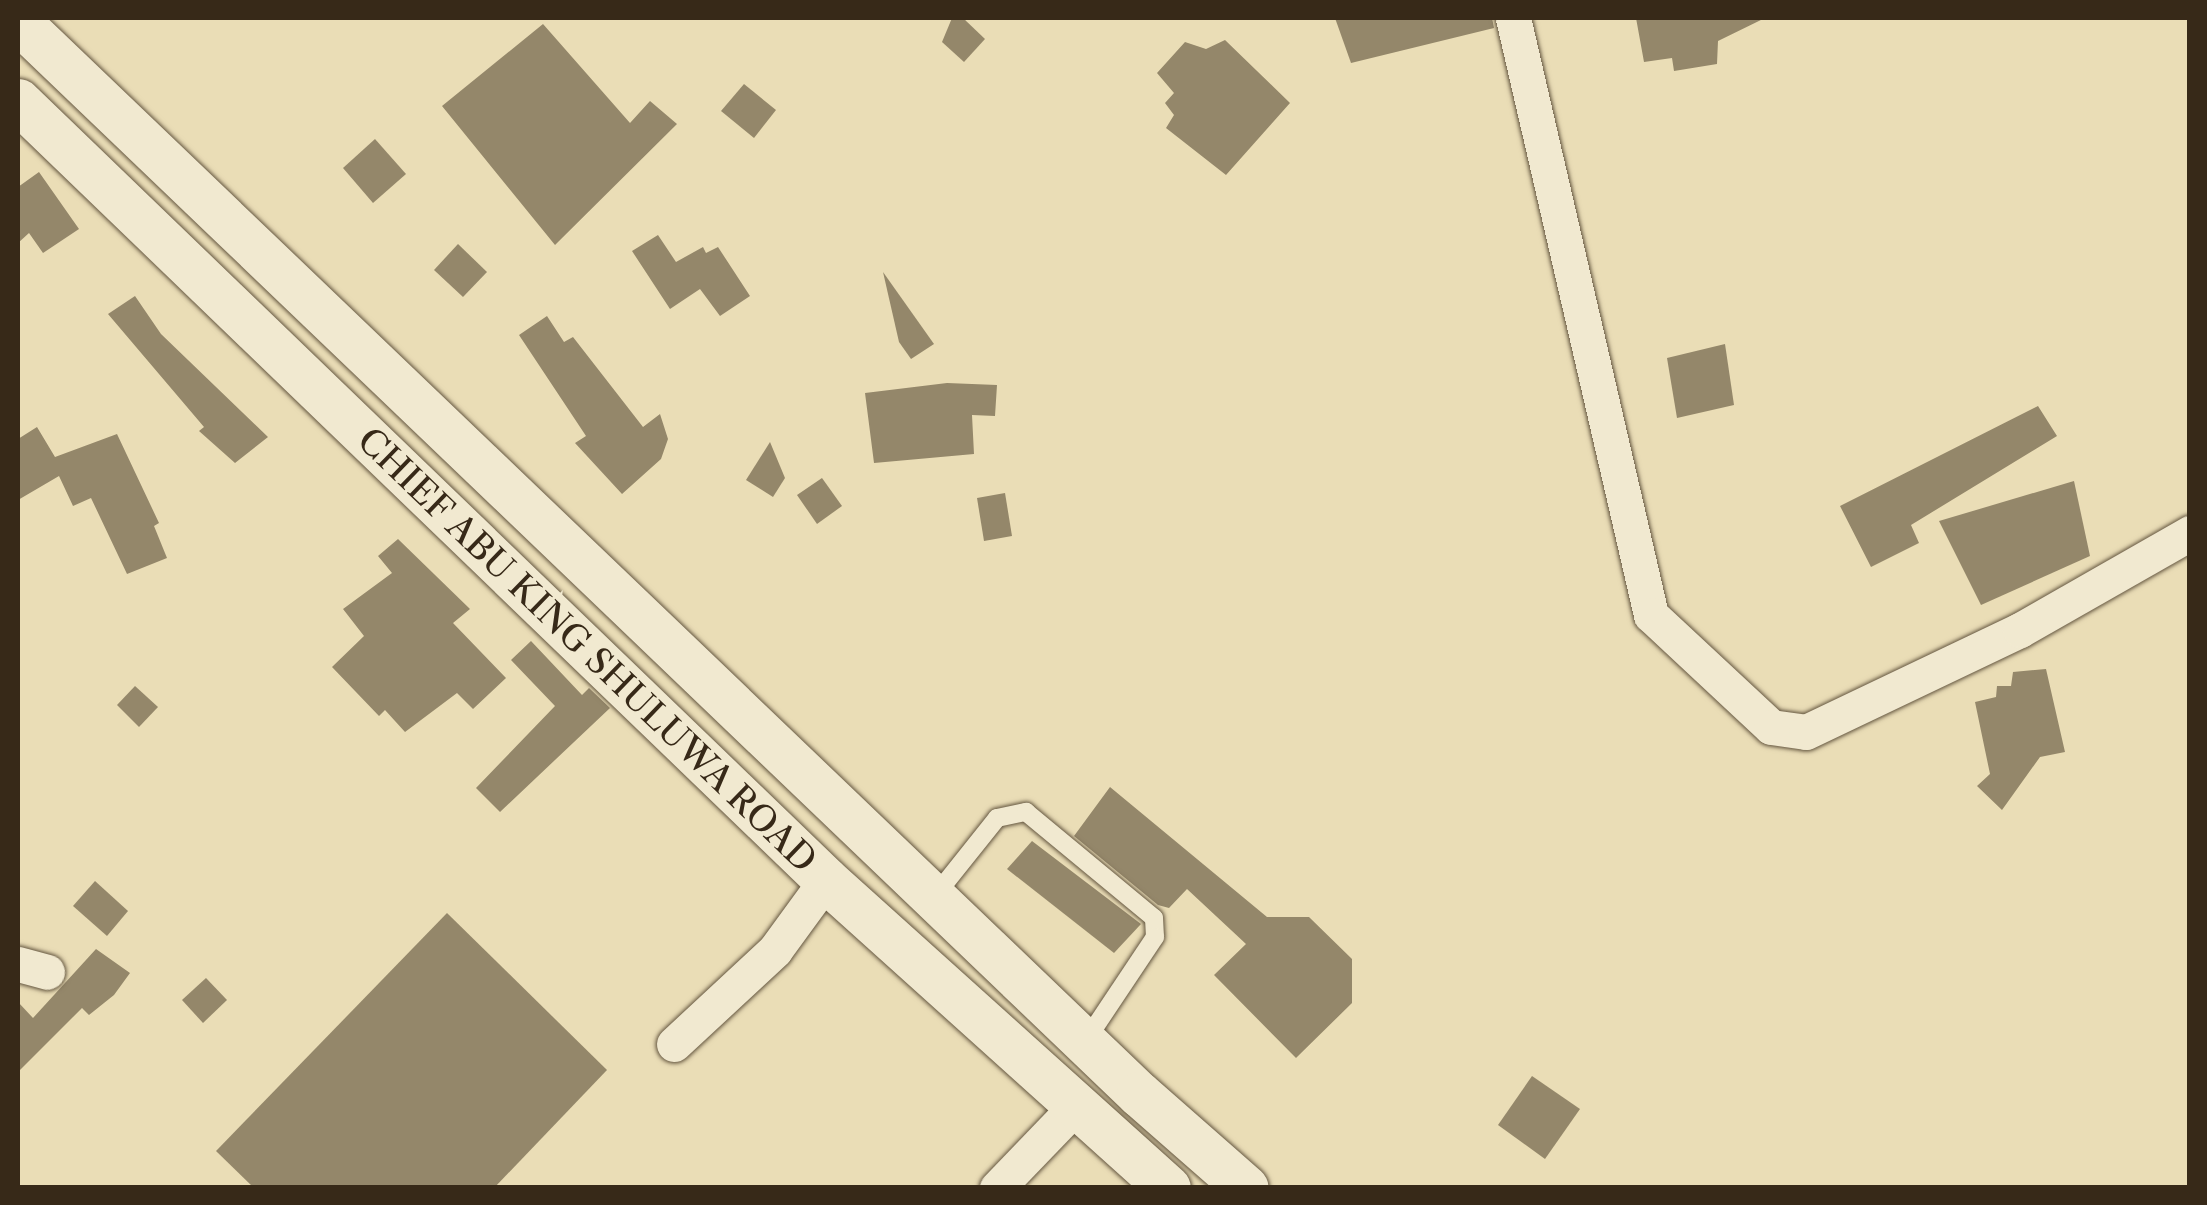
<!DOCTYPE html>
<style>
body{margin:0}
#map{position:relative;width:2207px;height:1205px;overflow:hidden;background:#eaddb6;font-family:"Libre Caslon Text",serif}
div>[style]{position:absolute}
.building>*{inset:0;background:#94876a}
.roads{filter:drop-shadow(0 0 2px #645640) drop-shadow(0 0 2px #645640)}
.service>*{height:18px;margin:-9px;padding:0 9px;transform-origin:9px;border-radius:9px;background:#f1e9d0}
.minor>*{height:35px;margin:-17.5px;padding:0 17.5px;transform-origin:17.5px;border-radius:17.5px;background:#f1e9d0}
.tertiary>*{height:45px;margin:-22.5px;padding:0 22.5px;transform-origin:22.5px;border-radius:22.5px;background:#f1e9d0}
span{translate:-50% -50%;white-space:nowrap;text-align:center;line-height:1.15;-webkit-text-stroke:10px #f1e9d0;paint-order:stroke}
.street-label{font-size:35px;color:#372918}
.frame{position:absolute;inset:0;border:20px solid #372918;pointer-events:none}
</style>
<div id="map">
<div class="building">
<i style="clip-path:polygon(952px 18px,963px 18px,985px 39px,964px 62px,942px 42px)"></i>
<i style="clip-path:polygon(1335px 18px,1492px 18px,1494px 28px,1351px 63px)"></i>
<i style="clip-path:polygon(1636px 18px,1765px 18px,1718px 41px,1717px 64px,1674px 71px,1672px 58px,1644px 62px)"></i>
<i style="clip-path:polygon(543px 24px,630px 123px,650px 101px,677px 124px,555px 245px,442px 106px)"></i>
<i style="clip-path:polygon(1225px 40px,1290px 103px,1226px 175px,1166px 128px,1174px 115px,1165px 103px,1174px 93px,1157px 73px,1185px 42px,1206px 49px)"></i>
<i style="clip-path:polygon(744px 84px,776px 110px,754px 138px,721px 111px)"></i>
<i style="clip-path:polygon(375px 139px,406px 174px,373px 203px,343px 168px)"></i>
<i style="clip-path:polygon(39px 172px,79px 229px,43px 253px,29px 233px,18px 243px,18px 187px)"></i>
<i style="clip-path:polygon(658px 235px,676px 262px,703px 247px,706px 253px,718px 247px,750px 296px,720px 316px,700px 289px,670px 309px,632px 251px)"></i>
<i style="clip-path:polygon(458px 244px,487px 272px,463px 297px,434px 270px)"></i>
<i style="clip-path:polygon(883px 272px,934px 344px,911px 359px,899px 342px)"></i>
<i style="clip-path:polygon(135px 296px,161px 334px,268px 437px,235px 463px,199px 431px,204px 427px,108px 314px)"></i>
<i style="clip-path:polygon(547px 316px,564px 342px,573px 337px,643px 427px,660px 414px,668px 439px,661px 459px,622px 494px,575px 443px,586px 436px,519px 335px)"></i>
<i style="clip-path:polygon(1725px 344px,1734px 405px,1677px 418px,1667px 358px)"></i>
<i style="clip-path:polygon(947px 383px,997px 385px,995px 416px,972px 415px,974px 454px,874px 463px,865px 393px)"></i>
<i style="clip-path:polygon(2038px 406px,2057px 436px,1911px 525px,1919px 543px,1871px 567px,1840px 506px)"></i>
<i style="clip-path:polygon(37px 427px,55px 457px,117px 434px,159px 523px,154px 526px,167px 558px,127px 574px,91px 498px,73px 506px,59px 476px,18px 500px,18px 439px)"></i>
<i style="clip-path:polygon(770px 442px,785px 478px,773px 497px,746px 480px)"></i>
<i style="clip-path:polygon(822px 478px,842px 506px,817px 524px,797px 495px)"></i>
<i style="clip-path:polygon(2074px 481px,2090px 556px,1981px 605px,1939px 521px)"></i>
<i style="clip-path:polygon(1005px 493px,1012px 536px,984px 541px,977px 498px)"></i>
<i style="clip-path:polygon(398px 539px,470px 609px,453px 623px,506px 678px,473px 709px,457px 693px,405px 732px,385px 710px,379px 716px,332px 667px,364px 636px,343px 609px,392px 573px,378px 556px)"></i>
<i style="clip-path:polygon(531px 641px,582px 695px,589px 688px,610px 708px,500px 812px,476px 788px,555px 706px,511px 660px)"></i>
<i style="clip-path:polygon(2046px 669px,2065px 752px,2040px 757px,2002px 810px,1977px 786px,1990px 774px,1975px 702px,1996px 697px,1997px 686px,2011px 686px,2013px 672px)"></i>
<i style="clip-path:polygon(135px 686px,158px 707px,139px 727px,117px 705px)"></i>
<i style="clip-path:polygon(1110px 787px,1267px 917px,1309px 917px,1352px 959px,1352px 1003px,1296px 1058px,1214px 975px,1246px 944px,1187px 889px,1169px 908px,1158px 905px,1074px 836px)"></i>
<i style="clip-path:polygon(1032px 841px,1141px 924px,1114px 953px,1007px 869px)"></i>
<i style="clip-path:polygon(95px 881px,128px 911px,107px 936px,73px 906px)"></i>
<i style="clip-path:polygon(447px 913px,607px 1070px,494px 1188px,254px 1188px,216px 1151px)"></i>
<i style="clip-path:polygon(96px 949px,130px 973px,114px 995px,89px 1015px,82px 1008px,18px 1072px,18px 1002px,33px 1018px)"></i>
<i style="clip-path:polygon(206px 978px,227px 1000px,203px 1023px,182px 1000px)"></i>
<i style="clip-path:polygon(1532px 1076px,1580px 1109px,1545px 1159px,1498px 1125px)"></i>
</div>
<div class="roads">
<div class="service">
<i style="left:934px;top:897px;width:101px;rotate:-51.4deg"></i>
<i style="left:997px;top:818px;width:30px;rotate:-12deg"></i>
<i style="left:1026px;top:812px;width:166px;rotate:39.6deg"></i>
<i style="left:1154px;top:918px;width:19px;rotate:87deg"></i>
<i style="left:1155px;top:937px;width:126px;rotate:123.7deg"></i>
</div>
<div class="minor">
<i style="left:1513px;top:18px;width:613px;rotate:76.98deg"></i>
<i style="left:1651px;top:615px;width:164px;rotate:43deg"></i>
<i style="left:1771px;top:727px;width:35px;rotate:8deg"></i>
<i style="left:1806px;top:732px;width:237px;rotate:-25.5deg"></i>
<i style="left:2020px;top:630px;width:196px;rotate:-29.7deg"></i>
<i style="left:18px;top:964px;width:30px;rotate:15deg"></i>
<i style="left:674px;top:1044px;width:138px;rotate:-42.9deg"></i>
<i style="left:775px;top:950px;width:87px;rotate:-53.9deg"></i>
<i style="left:997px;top:1188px;width:114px;rotate:-46.1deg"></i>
</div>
<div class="tertiary">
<i style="left:18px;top:21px;width:1552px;rotate:43.75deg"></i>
<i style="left:1139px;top:1094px;width:142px;rotate:41.3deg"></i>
<i style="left:18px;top:101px;width:1122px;rotate:43.95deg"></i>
<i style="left:826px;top:880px;width:460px;rotate:42deg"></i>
</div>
</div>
<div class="street-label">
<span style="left:587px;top:650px;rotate:44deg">CHIEF ABU KING SHULUWA ROAD</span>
</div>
<div class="frame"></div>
</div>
